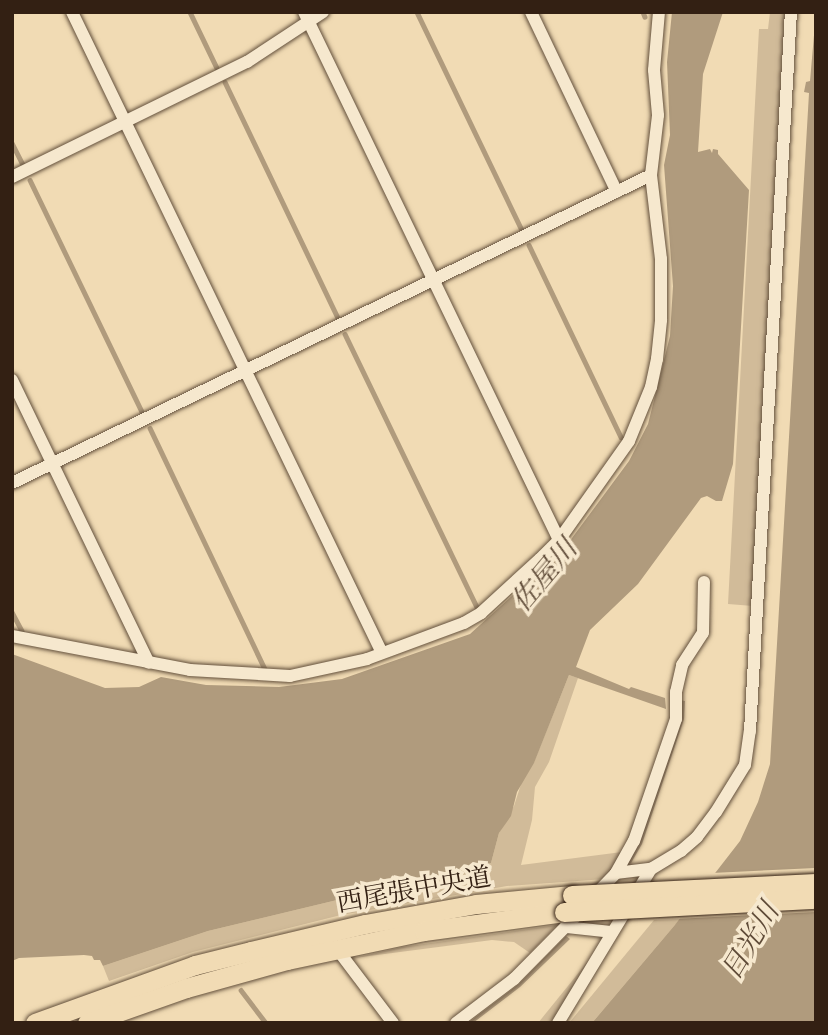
<!DOCTYPE html>
<meta charset="utf-8">
<style>
body{margin:0}
#map{position:relative;width:828px;height:1035px;overflow:hidden;background:#f1dbb4;font-family:"IM FELL DW Pica","Noto Serif JP",serif}
div>[style]{position:absolute}
.green>*{inset:0;background:#d1bb99}
.water>*{inset:0;background:#b09b7d}
.pier>*{inset:0;background:#f1dbb4}
.stream>*{height:4.5px;margin:-2.25px;padding:0 2.25px;transform-origin:2.25px;border-radius:2.25px;background:#b09b7d}
.roads{filter:drop-shadow(0 0 2px #624f3b) drop-shadow(0 0 2px #624f3b)}
.minor>*{height:12px;margin:-6px;padding:0 6px;transform-origin:6px;border-radius:6px;background:#f6e8ce}
.primary>*{height:19px;margin:-9.5px;padding:0 9.5px;transform-origin:9.5px;border-radius:9.5px;background:#f1dbb4}
.bridges{filter:drop-shadow(0 0 2px #332013) drop-shadow(0 0 2px #332013)}
.primary-bridge>*{height:19px;margin:-9.5px;padding:0 9.5px;transform-origin:9.5px;border-radius:9.5px;background:#f1dbb4}
span{translate:-50% -50%;white-space:nowrap;text-align:center;line-height:1.15;-webkit-text-stroke:7px #f6e8ce;paint-order:stroke}
.street-label{font-size:26px;color:#332013}
.water-label{font-size:28px;color:#5f4b38;font-style:italic}
.frame{position:absolute;inset:0;border:14px solid #332013;pointer-events:none}
</style>
<div id="map">
<div class="green">
<i style="clip-path:polygon(770px 12px,787px 12px,753px 606px,728px 604px,759px 29px,768px 29px)"></i>
<i style="clip-path:polygon(569px 675px,578px 678px,549px 762px,535px 787px,532px 820px,521px 865px,622px 852px,605px 879px,507px 886px,341px 915px,193px 952px,109px 981px,103px 966px,208px 931px,491px 863px,499px 833px,514px 806px,522px 781px,534px 762px)"></i>
<i style="clip-path:polygon(680px 919px,592px 1023px,569px 1023px,654px 920px)"></i>
<i style="clip-path:polygon(557px 925px,530px 953px,514px 942px,492px 940px,354px 958px,403px 947px)"></i>
<i style="clip-path:polygon(593px 955px,554px 1023px,538px 1023px)"></i>
</div>
<div class="water">
<i style="clip-path:polygon(672px 12px,723px 12px,703px 74px,698px 152px,710px 149px,712px 153px,713px 149px,718px 150px,718px 154px,749px 190px,733px 464px,722px 501px,716px 501px,707px 496px,701px 498px,638px 584px,590px 630px,576px 667px,629px 689px,631px 687px,665px 698px,666px 709px,569px 675px,534px 763px,517px 792px,511px 816px,499px 833px,491px 863px,208px 931px,103px 966px,100px 960px,94px 960px,92px 956px,84px 955px,19px 958px,12px 961px,12px 654px,105px 688px,139px 687px,161px 677px,206px 685px,279px 687px,342px 679px,470px 634px,544px 567px,555px 561px,629px 461px,648px 424px,670px 336px,673px 286px,664px 165px,670px 135px,667px 62px)"></i>
<i style="clip-path:polygon(816px 12px,816px 1023px,592px 1023px,674px 926px,740px 841px,758px 802px,770px 764px,809px 93px,804px 92px,806px 82px,810px 81px)"></i>
<i style="clip-path:polygon(680px 700px,685px 701px,684px 719px,642px 844px,631px 863px,628px 862px)"></i>
<i style="clip-path:polygon(566px 936px,570px 939px,520px 987px,473px 1023px,468px 1023px,519px 984px)"></i>
</div>
<div class="pier">
<i style="clip-path:polygon(816px 868px,816px 912px,676px 919px,712px 873px)"></i>
</div>
<div class="stream">
<i style="left:190px;top:12px;width:62px;rotate:64.3deg"></i>
<i style="left:417px;top:12px;width:240px;rotate:64.3deg"></i>
<i style="left:643px;top:12px;width:5px;rotate:68deg"></i>
<i style="left:225px;top:82px;width:262px;rotate:64.4deg"></i>
<i style="left:12px;top:143px;width:25px;rotate:63deg"></i>
<i style="left:30px;top:180px;width:258px;rotate:64.2deg"></i>
<i style="left:529px;top:245px;width:213px;rotate:64.4deg"></i>
<i style="left:345px;top:334px;width:303px;rotate:64.2deg"></i>
<i style="left:150px;top:428px;width:267px;rotate:64.5deg"></i>
<i style="left:12px;top:612px;width:21px;rotate:62deg"></i>
<i style="left:241px;top:990px;width:41px;rotate:52.9deg"></i>
</div>
<div class="roads">
<div class="minor">
<i style="left:72px;top:12px;width:710px;rotate:64.19deg"></i>
<i style="left:304px;top:12px;width:586px;rotate:64.22deg"></i>
<i style="left:531px;top:12px;width:199px;rotate:64.5deg"></i>
<i style="left:12px;top:177px;width:262px;rotate:-26.1deg"></i>
<i style="left:247px;top:62px;width:91px;rotate:-33.3deg"></i>
<i style="left:12px;top:380px;width:314px;rotate:64.2deg"></i>
<i style="left:12px;top:483px;width:709px;rotate:-25.73deg"></i>
<i style="left:12px;top:636px;width:181px;rotate:10.8deg"></i>
<i style="left:190px;top:670px;width:100px;rotate:3.4deg"></i>
<i style="left:290px;top:676px;width:79px;rotate:-12.4deg"></i>
<i style="left:367px;top:659px;width:103px;rotate:-20.4deg"></i>
<i style="left:464px;top:623px;width:20px;rotate:-30deg"></i>
<i style="left:481px;top:613px;width:80px;rotate:-42.5deg"></i>
<i style="left:540px;top:559px;width:27px;rotate:-45deg"></i>
<i style="left:559px;top:540px;width:121px;rotate:-54.7deg"></i>
<i style="left:629px;top:441px;width:58px;rotate:-67.8deg"></i>
<i style="left:651px;top:387px;width:29px;rotate:-78deg"></i>
<i style="left:657px;top:359px;width:39px;rotate:-84deg"></i>
<i style="left:661px;top:320px;width:61px;rotate:-90deg"></i>
<i style="left:661px;top:259px;width:85px;rotate:-96.8deg"></i>
<i style="left:651px;top:175px;width:60px;rotate:-83.3deg"></i>
<i style="left:658px;top:115px;width:45px;rotate:-95.1deg"></i>
<i style="left:654px;top:70px;width:58px;rotate:-85.1deg"></i>
<i style="left:616px;top:873px;width:35px;rotate:-7deg"></i>
<i style="left:651px;top:869px;width:35px;rotate:-31deg"></i>
<i style="left:681px;top:851px;width:21px;rotate:-41deg"></i>
<i style="left:697px;top:837px;width:31px;rotate:-53deg"></i>
<i style="left:716px;top:812px;width:55px;rotate:-58.3deg"></i>
<i style="left:745px;top:765px;width:34px;rotate:-82deg"></i>
<i style="left:750px;top:731px;width:720px;rotate:-86.74deg"></i>
<i style="left:595px;top:895px;width:30px;rotate:-46deg"></i>
<i style="left:616px;top:873px;width:37px;rotate:-61deg"></i>
<i style="left:634px;top:841px;width:129px;rotate:-71deg"></i>
<i style="left:676px;top:719px;width:27px;rotate:-90deg"></i>
<i style="left:676px;top:692px;width:28px;rotate:-77deg"></i>
<i style="left:682px;top:665px;width:38px;rotate:-57deg"></i>
<i style="left:703px;top:633px;width:51px;rotate:-88.9deg"></i>
<i style="left:566px;top:927px;width:46px;rotate:6.2deg"></i>
<i style="left:337px;top:949px;width:93px;rotate:52.9deg"></i>
<i style="left:456px;top:1023px;width:73px;rotate:-37.2deg"></i>
<i style="left:514px;top:979px;width:95px;rotate:-45.4deg"></i>
<i style="left:558px;top:1023px;width:180px;rotate:-58.9deg"></i>
</div>
<div class="primary">
<i style="left:35px;top:1023px;width:170px;rotate:-19.9deg"></i>
<i style="left:195px;top:965px;width:58px;rotate:-14deg"></i>
<i style="left:251px;top:951px;width:117px;rotate:-13.3deg"></i>
<i style="left:365px;top:924px;width:113px;rotate:-10.2deg"></i>
<i style="left:476px;top:904px;width:96px;rotate:-5.4deg"></i>
<i style="left:87px;top:1023px;width:105px;rotate:-19.5deg"></i>
<i style="left:186px;top:988px;width:105px;rotate:-15.5deg"></i>
<i style="left:287px;top:960px;width:140px;rotate:-12deg"></i>
<i style="left:424px;top:931px;width:141px;rotate:-7.7deg"></i>
</div>
</div>
<div class="bridges">
<div class="primary-bridge">
<i style="left:572px;top:895px;width:244px;rotate:-2.8deg"></i>
<i style="left:564px;top:912px;width:252px;rotate:-3deg"></i>
</div>
</div>
<div class="street-label">
<span style="left:414px;top:891px;rotate:-10deg">西尾張中央道</span>
</div>
<div class="water-label">
<span style="left:545px;top:576px;rotate:-50deg">佐屋川</span>
<span style="left:751px;top:942px;rotate:-59deg">日光川</span>
</div>
<div class="frame"></div>
</div>
